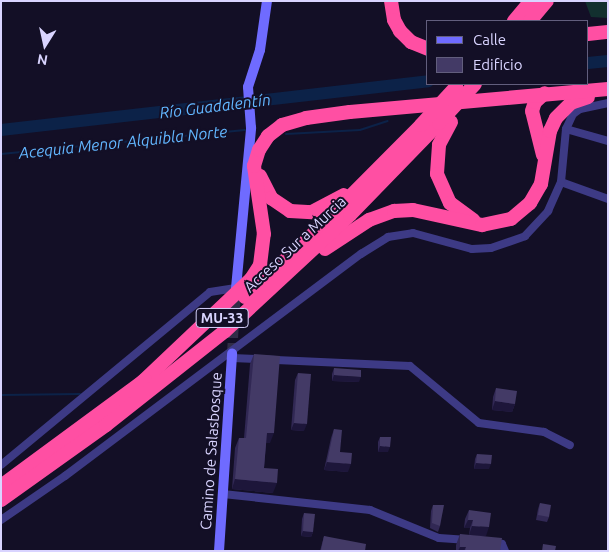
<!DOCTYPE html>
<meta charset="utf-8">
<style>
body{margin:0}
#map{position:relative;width:609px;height:552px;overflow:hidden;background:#130f26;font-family:Ubuntu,sans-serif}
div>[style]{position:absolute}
.green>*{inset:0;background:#12302f}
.stream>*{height:2px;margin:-1px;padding:0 1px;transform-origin:1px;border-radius:1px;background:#0c2248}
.river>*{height:12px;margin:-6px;padding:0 6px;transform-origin:6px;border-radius:6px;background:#0c2248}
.secondary-tunnel>*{height:10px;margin-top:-5px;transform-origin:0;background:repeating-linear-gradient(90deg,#312d47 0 10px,transparent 0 15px)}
.street>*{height:8px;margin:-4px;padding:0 4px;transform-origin:4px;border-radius:4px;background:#3d3a85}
.secondary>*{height:10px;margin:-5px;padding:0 5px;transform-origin:5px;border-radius:5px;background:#6f6bff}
.highway>*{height:14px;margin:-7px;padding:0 7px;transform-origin:7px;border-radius:7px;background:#ff4fa3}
.highway-bridge>*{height:14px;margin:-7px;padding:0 7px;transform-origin:7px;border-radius:7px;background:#ff4fa3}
.wall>*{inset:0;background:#312854}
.shaded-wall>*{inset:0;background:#1d163a}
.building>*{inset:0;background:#433a66}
span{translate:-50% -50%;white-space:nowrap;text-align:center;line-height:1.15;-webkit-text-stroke:4px #130f26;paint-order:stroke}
.shield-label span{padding:1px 4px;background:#130f26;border:1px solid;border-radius:4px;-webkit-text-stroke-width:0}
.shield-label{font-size:14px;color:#d9d4ff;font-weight:700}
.street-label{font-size:15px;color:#d9d4ff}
.water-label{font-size:16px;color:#62b6ff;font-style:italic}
.frame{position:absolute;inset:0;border:2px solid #d9d4ff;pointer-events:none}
.legend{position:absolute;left:426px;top:20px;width:162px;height:65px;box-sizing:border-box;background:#130f26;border:1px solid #625e7d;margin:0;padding:6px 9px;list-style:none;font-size:15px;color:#d9d4ff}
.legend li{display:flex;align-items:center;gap:10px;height:25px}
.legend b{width:25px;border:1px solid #625e7d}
.north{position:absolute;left:20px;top:20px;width:50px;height:50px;-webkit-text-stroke:4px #130f26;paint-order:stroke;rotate:190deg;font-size:14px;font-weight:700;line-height:20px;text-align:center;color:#d9d4ff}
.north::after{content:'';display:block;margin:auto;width:18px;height:22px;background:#d9d4ff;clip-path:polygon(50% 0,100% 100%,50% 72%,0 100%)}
</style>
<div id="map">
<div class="green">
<i style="clip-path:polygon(585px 1px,608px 1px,608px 18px,591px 17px)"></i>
</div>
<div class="stream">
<i style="left:286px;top:134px;width:74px;rotate:-3.1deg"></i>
<i style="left:360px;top:130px;width:29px;rotate:-18deg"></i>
<i style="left:1px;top:154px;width:245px;rotate:-5.6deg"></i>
<i style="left:1px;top:395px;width:79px;rotate:-0.7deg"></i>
</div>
<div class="river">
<i style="left:588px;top:63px;width:20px;rotate:-6deg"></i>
<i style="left:1px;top:130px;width:430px;rotate:-6.5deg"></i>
</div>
<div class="secondary-tunnel">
<i style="left:232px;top:353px;width:61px;rotate:-86.2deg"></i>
</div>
<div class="street">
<i style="left:566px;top:129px;width:44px;rotate:15.9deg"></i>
<i style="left:561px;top:182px;width:50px;rotate:19.9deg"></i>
<i style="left:232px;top:358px;width:178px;rotate:2.6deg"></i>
<i style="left:410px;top:366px;width:89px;rotate:39.6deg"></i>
<i style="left:479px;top:423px;width:66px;rotate:7.9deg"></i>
<i style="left:544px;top:432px;width:29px;rotate:27deg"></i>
<i style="left:1px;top:465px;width:271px;rotate:-39.6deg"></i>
<i style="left:210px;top:292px;width:26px;rotate:-9deg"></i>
<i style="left:223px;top:494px;width:148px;rotate:6.2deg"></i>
<i style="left:370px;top:510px;width:74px;rotate:22.1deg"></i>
<i style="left:439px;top:538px;width:29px;rotate:4deg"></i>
<i style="left:1px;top:520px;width:78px;rotate:-34.5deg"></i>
<i style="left:65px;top:476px;width:370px;rotate:-36.9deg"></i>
<i style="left:361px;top:254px;width:32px;rotate:-32deg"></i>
<i style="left:388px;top:237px;width:25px;rotate:-9deg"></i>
<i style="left:413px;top:233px;width:61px;rotate:15.2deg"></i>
<i style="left:472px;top:249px;width:19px;rotate:-3deg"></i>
<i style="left:491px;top:248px;width:36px;rotate:-19deg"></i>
<i style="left:525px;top:236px;width:34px;rotate:-47deg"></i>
<i style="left:548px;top:211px;width:32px;rotate:-66deg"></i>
<i style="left:561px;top:182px;width:53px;rotate:-84.6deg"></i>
<i style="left:566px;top:129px;width:17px;rotate:-65deg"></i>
<i style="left:573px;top:114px;width:9px;rotate:-36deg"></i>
<i style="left:580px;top:109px;width:29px;rotate:-12deg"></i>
<i style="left:492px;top:542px;width:10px;rotate:11deg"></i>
<i style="left:502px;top:544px;width:8px;rotate:67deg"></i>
</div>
<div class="secondary">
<i style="left:236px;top:288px;width:161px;rotate:-84.6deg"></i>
<i style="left:251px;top:128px;width:41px;rotate:-94.2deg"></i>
<i style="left:248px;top:87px;width:39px;rotate:-72deg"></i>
<i style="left:260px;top:50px;width:49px;rotate:-81.9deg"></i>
<i style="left:219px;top:551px;width:198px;rotate:-86.2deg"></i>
</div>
<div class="highway">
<i style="left:391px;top:1px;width:19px;rotate:81deg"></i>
<i style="left:394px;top:20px;width:13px;rotate:61deg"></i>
<i style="left:400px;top:31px;width:16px;rotate:45deg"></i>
<i style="left:411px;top:42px;width:18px;rotate:22deg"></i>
<i style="left:514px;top:21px;width:26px;rotate:-50deg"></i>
<i style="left:530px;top:21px;width:26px;rotate:-50deg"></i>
<i style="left:588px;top:34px;width:20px;rotate:-6deg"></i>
<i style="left:451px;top:122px;width:26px;rotate:118deg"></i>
<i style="left:439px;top:145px;width:29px;rotate:94deg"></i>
<i style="left:437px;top:174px;width:32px;rotate:66deg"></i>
<i style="left:450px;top:203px;width:29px;rotate:36deg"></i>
<i style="left:543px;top:155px;width:45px;rotate:-104deg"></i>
<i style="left:532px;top:111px;width:9px;rotate:-72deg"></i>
<i style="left:535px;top:102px;width:13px;rotate:-42deg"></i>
<i style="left:260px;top:176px;width:25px;rotate:63deg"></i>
<i style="left:271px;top:198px;width:23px;rotate:34deg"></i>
<i style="left:290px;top:211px;width:22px;rotate:3deg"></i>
<i style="left:312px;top:212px;width:36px;rotate:-28deg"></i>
<i style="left:325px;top:249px;width:53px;rotate:-33.4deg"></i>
<i style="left:369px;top:220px;width:27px;rotate:-20deg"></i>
<i style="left:394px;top:211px;width:19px;rotate:-3deg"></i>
<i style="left:413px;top:210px;width:71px;rotate:12.3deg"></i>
<i style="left:482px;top:225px;width:30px;rotate:-12deg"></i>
<i style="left:511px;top:219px;width:25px;rotate:-40deg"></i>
<i style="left:530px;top:203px;width:22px;rotate:-60deg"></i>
<i style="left:541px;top:184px;width:54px;rotate:-80.4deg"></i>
<i style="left:550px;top:131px;width:14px;rotate:-65deg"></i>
<i style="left:556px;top:118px;width:21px;rotate:-45deg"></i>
<i style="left:571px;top:103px;width:18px;rotate:-19deg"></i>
<i style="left:245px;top:297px;width:83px;rotate:-42.6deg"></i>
<i style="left:306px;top:241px;width:163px;rotate:-45.2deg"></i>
<i style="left:139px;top:385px;width:154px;rotate:-43.4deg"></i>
<i style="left:251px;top:279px;width:17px;rotate:-57deg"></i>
<i style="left:260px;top:265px;width:31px;rotate:-83deg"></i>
<i style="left:264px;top:234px;width:69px;rotate:-98.4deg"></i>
<i style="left:254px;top:166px;width:17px;rotate:-73deg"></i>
<i style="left:259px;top:150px;width:17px;rotate:-57deg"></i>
<i style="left:268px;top:136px;width:18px;rotate:-38deg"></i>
<i style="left:282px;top:125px;width:25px;rotate:-16deg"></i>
<i style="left:306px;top:118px;width:44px;rotate:-7.8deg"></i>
<i style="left:350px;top:112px;width:259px;rotate:-5.1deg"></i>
<i style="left:1px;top:486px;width:179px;rotate:-36.4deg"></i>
<i style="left:1px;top:500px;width:129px;rotate:-35.5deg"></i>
<i style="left:106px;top:425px;width:152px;rotate:-38.3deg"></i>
<i style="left:225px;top:331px;width:171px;rotate:-42.9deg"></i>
<i style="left:350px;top:215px;width:128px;rotate:-45.9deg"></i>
</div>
<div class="highway-bridge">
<i style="left:439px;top:123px;width:53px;rotate:-47.3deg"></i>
<i style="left:421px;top:125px;width:52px;rotate:-47.4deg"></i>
</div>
<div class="wall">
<i style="clip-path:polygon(254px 354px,270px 443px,266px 443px,264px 468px,273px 493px,232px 489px,235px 448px,239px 438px,244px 438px,250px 364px)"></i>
<i style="clip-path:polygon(334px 368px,359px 382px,332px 381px,332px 374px)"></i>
<i style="clip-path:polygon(298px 373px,304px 431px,291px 430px,295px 380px)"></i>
<i style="clip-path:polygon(496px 388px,515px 404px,512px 412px,492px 410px,493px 397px)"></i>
<i style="clip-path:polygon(334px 429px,340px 452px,348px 472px,324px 470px,331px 438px)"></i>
<i style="clip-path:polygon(380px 437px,388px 452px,378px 452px,378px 442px)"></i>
<i style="clip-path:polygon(477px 454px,489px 469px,474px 469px,475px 459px)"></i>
<i style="clip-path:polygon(540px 503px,549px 517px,547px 522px,536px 520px,538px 509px)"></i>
<i style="clip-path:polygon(433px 505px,440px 526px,438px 532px,430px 528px,431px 511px)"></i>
<i style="clip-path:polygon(469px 510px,486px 536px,469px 535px,470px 528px,464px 528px,465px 519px)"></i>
<i style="clip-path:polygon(304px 513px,313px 532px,311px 537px,301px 536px,302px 519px)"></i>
<i style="clip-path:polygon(460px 534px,500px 551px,456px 551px,456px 545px)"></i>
<i style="clip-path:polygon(324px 536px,365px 551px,320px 551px)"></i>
</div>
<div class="shaded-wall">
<i style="clip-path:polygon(334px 375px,361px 377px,359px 382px,332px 381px)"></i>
<i style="clip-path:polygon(495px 401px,515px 404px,512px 412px,492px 410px)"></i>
<i style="clip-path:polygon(294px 423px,307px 424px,304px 431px,291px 430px)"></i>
<i style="clip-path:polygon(267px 433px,274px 433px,270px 443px,263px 443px)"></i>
<i style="clip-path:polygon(380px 446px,390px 447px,388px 452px,378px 452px)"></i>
<i style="clip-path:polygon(327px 462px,351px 464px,348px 472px,324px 470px)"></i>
<i style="clip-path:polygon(476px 463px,491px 464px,489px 469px,474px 469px)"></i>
<i style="clip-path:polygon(235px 479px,277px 483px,273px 493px,232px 489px)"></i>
<i style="clip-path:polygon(468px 520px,473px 520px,470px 528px,464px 528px)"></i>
<i style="clip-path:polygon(472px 526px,489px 527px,486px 536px,469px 535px)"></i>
<i style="clip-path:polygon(303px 531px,313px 532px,311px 537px,301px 536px)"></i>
<i style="clip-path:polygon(460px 547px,466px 547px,464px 551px,458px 551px)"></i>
</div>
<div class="building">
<i style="clip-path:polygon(254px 354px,280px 356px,274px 433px,267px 433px,264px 468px,278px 469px,277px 483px,235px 479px,239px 438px,246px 438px)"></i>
<i style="clip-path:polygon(334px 368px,361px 370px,361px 377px,334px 375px)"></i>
<i style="clip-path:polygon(298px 373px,311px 374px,307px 424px,294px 423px)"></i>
<i style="clip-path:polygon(496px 388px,517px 391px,515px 404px,495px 401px)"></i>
<i style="clip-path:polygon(334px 429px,342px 430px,340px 452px,352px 453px,351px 464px,327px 462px)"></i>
<i style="clip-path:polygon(380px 437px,391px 437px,390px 447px,380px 446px)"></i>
<i style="clip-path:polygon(477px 454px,492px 455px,491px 464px,476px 463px)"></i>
<i style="clip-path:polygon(540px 503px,551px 505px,549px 517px,538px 515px)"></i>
<i style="clip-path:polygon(433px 505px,444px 505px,440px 526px,432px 523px)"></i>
<i style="clip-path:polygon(469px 510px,491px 513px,489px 527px,472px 526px,473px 520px,468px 520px)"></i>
<i style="clip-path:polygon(304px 513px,315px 514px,313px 532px,303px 531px)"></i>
<i style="clip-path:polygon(460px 534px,502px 538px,500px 551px,465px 551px,466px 547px,460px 547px)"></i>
<i style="clip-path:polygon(324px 536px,366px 544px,365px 551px,327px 551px,321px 550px)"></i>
<i style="clip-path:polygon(543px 544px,556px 546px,555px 551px,542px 551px)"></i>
</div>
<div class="shield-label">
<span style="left:222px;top:318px">MU-33</span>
</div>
<div class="street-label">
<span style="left:295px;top:244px;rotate:-43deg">Acceso Sur a Murcia</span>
<span style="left:211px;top:451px;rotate:-86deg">Camino de Salasbosque</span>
</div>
<div class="water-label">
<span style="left:215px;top:106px;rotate:-7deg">Río Guadalentín</span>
<span style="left:123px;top:142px;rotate:-6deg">Acequia Menor Alquibla Norte</span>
</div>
<div class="frame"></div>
<ul class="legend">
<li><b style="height:6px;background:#6f6bff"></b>Calle</li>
<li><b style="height:14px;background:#433a66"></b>Edificio</li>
</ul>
<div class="north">N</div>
</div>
